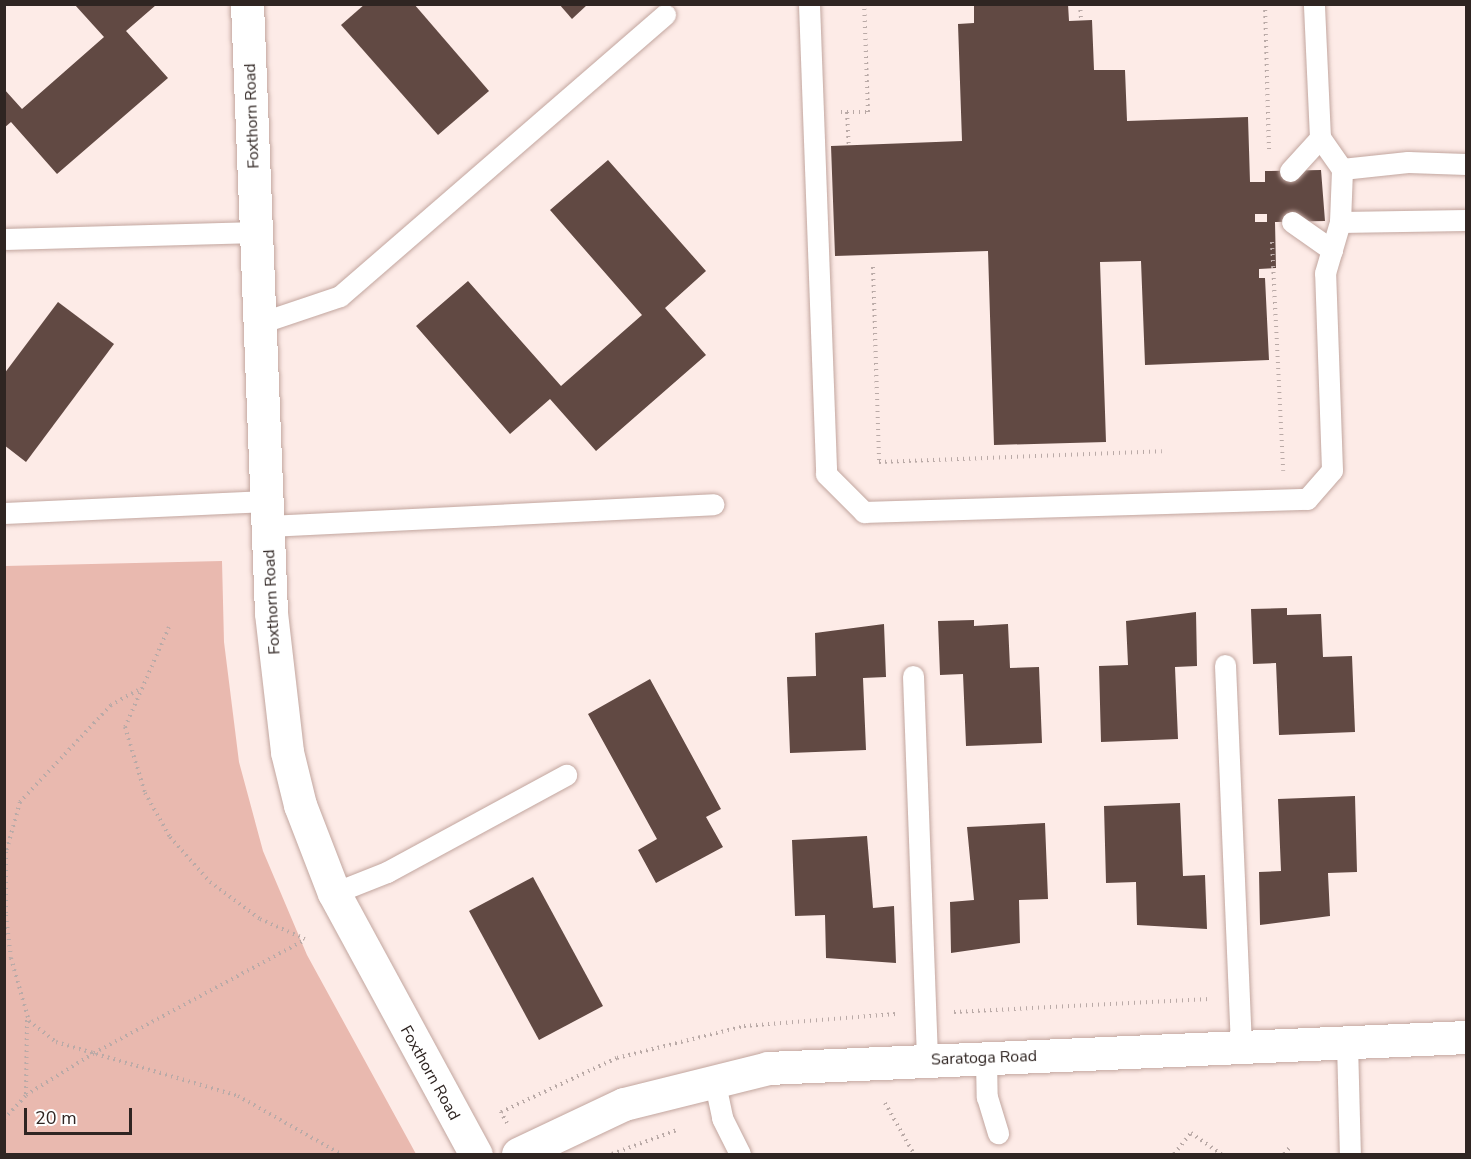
<!DOCTYPE html>
<style>
body{margin:0}
#map{position:relative;width:1471px;height:1159px;overflow:hidden;background:#fdebe7;font-family:"Nunito Sans",sans-serif}
div>[style]{position:absolute}
.green>*{inset:0;background:#e9b9af}
.building>*{inset:0;background:#614943}
.path>*{height:4px;margin-top:-2px;transform-origin:0;background:repeating-linear-gradient(90deg,#baaaa7 0 1.5px,transparent 0 6px)}
.roads{filter:drop-shadow(0 0 2px #c2a69f) drop-shadow(0 0 2px #c2a69f)}
.lane>*{height:21px;margin:-10.5px;padding:0 10.5px;transform-origin:10.5px;border-radius:10.5px;background:#fff}
.street>*{height:33px;margin:-16.5px;padding:0 16.5px;transform-origin:16.5px;border-radius:16.5px;background:#fff}
span{translate:-50% -50%;white-space:nowrap;text-align:center;line-height:1.15;-webkit-text-stroke:6px #fff;paint-order:stroke}
.street-label{font-size:16px;color:#2f2522}
.frame{position:absolute;inset:0;border:6px solid #2f2522;pointer-events:none}
.scale{position:absolute;left:24px;top:1108px;width:108px;height:27px;box-sizing:border-box;border:3px solid #2f2522;border-top:0;padding-left:8px;font-size:18px;line-height:21px;white-space:nowrap;color:#2f2522;-webkit-text-stroke:4px #fff;paint-order:stroke}
</style>
<div id="map">
<div class="green">
<i style="clip-path:polygon(222px 561px,224px 642px,239px 762px,263px 851px,307px 955px,416px 1154px,5px 1154px,5px 566px)"></i>
</div>
<div class="building">
<i style="clip-path:polygon(365px 4px,414px 4px,489px 91px,438px 135px,341px 25px)"></i>
<i style="clip-path:polygon(559px 4px,588px 4px,572px 19px)"></i>
<i style="clip-path:polygon(evenodd,974px 4px,1068px 4px,1069px 21px,1092px 20px,1094px 70px,1125px 70px,1127px 121px,1248px 117px,1250px 182px,1265px 182px,1265px 171px,1321px 170px,1325px 221px,1275px 222px,1276px 268px,1259px 269px,1259px 278px,1265px 278px,1269px 360px,1145px 365px,1141px 261px,1100px 262px,1106px 442px,994px 445px,988px 251px,835px 256px,831px 146px,962px 141px,958px 24px,974px 23px,974px 4px,1255px 214px,1267px 214px,1267px 222px,1255px 222px,1255px 214px)"></i>
<i style="clip-path:polygon(75px 5px,156px 5px,126px 31px,168px 78px,57px 174px,11px 122px,4px 128px,4px 89px,22px 109px,104px 37px)"></i>
<i style="clip-path:polygon(608px 160px,706px 271px,665px 308px,706px 355px,596px 451px,550px 399px,510px 434px,416px 326px,468px 281px,561px 386px,642px 315px,550px 210px)"></i>
<i style="clip-path:polygon(58px 302px,114px 344px,26px 462px,4px 445px,4px 374px)"></i>
<i style="clip-path:polygon(1287px 608px,1287px 615px,1321px 614px,1323px 657px,1352px 656px,1355px 732px,1279px 735px,1276px 663px,1253px 664px,1251px 609px)"></i>
<i style="clip-path:polygon(1196px 612px,1197px 666px,1175px 667px,1178px 739px,1101px 742px,1099px 666px,1128px 665px,1126px 621px)"></i>
<i style="clip-path:polygon(974px 620px,974px 626px,1008px 624px,1010px 668px,1039px 667px,1042px 743px,966px 746px,963px 674px,940px 675px,938px 621px)"></i>
<i style="clip-path:polygon(884px 624px,886px 677px,863px 678px,866px 750px,790px 753px,787px 677px,816px 676px,815px 633px)"></i>
<i style="clip-path:polygon(650px 679px,721px 809px,706px 817px,723px 847px,656px 883px,638px 850px,657px 839px,588px 714px)"></i>
<i style="clip-path:polygon(1355px 796px,1357px 872px,1328px 873px,1330px 916px,1260px 925px,1259px 872px,1281px 871px,1278px 799px)"></i>
<i style="clip-path:polygon(1180px 803px,1183px 876px,1205px 875px,1207px 929px,1137px 925px,1136px 882px,1106px 883px,1104px 806px)"></i>
<i style="clip-path:polygon(1045px 823px,1048px 899px,1019px 900px,1020px 943px,951px 953px,950px 902px,974px 900px,967px 827px)"></i>
<i style="clip-path:polygon(867px 836px,873px 908px,894px 906px,896px 963px,826px 958px,825px 915px,795px 916px,792px 840px)"></i>
<i style="clip-path:polygon(533px 877px,603px 1006px,539px 1040px,469px 911px)"></i>
</div>
<div class="path">
<i style="left:1080px;top:4px;width:16px;rotate:86deg"></i>
<i style="left:1265px;top:4px;width:147px;rotate:88.4deg"></i>
<i style="left:841px;top:112px;width:27px"></i>
<i style="left:868px;top:112px;width:108px;rotate:-92.1deg"></i>
<i style="left:847px;top:112px;width:33px;rotate:87deg"></i>
<i style="left:1272px;top:242px;width:229px;rotate:87.2deg"></i>
<i style="left:873px;top:267px;width:195px;rotate:88.2deg"></i>
<i style="left:879px;top:462px;width:283px;rotate:-2.2deg"></i>
<i style="left:169px;top:627px;width:109px;rotate:113.7deg"></i>
<i style="left:125px;top:727px;width:69px;rotate:73.1deg"></i>
<i style="left:145px;top:793px;width:51px;rotate:60.4deg"></i>
<i style="left:170px;top:837px;width:60px;rotate:48.4deg"></i>
<i style="left:210px;top:882px;width:62px;rotate:36.5deg"></i>
<i style="left:260px;top:919px;width:49px;rotate:24deg"></i>
<i style="left:138px;top:690px;width:31px;rotate:151deg"></i>
<i style="left:111px;top:705px;width:133px;rotate:133.2deg"></i>
<i style="left:20px;top:802px;width:52px;rotate:105.6deg"></i>
<i style="left:6px;top:852px;width:63px;rotate:90deg"></i>
<i style="left:6px;top:915px;width:43px;rotate:83.4deg"></i>
<i style="left:11px;top:958px;width:66px;rotate:74.1deg"></i>
<i style="left:29px;top:1021px;width:34px;rotate:38deg"></i>
<i style="left:56px;top:1042px;width:190px;rotate:16.5deg"></i>
<i style="left:238px;top:1096px;width:118px;rotate:29.4deg"></i>
<i style="left:954px;top:1012px;width:256px;rotate:-2.9deg"></i>
<i style="left:26px;top:1094px;width:76px;rotate:-89.2deg"></i>
<i style="left:885px;top:1103px;width:59px;rotate:60.4deg"></i>
<i style="left:4px;top:1119px;width:33px;rotate:-47deg"></i>
<i style="left:26px;top:1095px;width:80px;rotate:-31.7deg"></i>
<i style="left:94px;top:1053px;width:239px;rotate:-28.2deg"></i>
<i style="left:507px;top:1123px;width:13px;rotate:-119deg"></i>
<i style="left:501px;top:1112px;width:128px;rotate:-25deg"></i>
<i style="left:617px;top:1058px;width:131px;rotate:-14.1deg"></i>
<i style="left:744px;top:1026px;width:152px;rotate:-4.5deg"></i>
<i style="left:612px;top:1154px;width:69px;rotate:-20.3deg"></i>
<i style="left:1174px;top:1154px;width:27px;rotate:-51deg"></i>
<i style="left:1191px;top:1133px;width:37px;rotate:35deg"></i>
<i style="left:1284px;top:1154px;width:9px;rotate:-49deg"></i>
</div>
<div class="roads">
<div class="lane">
<i style="left:809px;top:4px;width:470px;rotate:87.9deg"></i>
<i style="left:826px;top:474px;width:54px;rotate:45deg"></i>
<i style="left:864px;top:512px;width:443px;rotate:-1.7deg"></i>
<i style="left:1307px;top:499px;width:38px;rotate:-49deg"></i>
<i style="left:1332px;top:470px;width:197px;rotate:-92deg"></i>
<i style="left:1325px;top:273px;width:53px;rotate:-73.6deg"></i>
<i style="left:1340px;top:222px;width:53px;rotate:-87.8deg"></i>
<i style="left:1342px;top:169px;width:38px;rotate:-125deg"></i>
<i style="left:1320px;top:138px;width:134px;rotate:-92.6deg"></i>
<i style="left:1342px;top:169px;width:66px;rotate:-6.1deg"></i>
<i style="left:1408px;top:162px;width:58px;rotate:2deg"></i>
<i style="left:1290px;top:171px;width:45px;rotate:-47.7deg"></i>
<i style="left:1292px;top:222px;width:49px;rotate:35deg"></i>
<i style="left:1340px;top:222px;width:126px;rotate:-0.9deg"></i>
<i style="left:6px;top:239px;width:250px;rotate:-1.6deg"></i>
<i style="left:260px;top:323px;width:84px;rotate:-18.6deg"></i>
<i style="left:340px;top:296px;width:430px;rotate:-40.9deg"></i>
<i style="left:4px;top:513px;width:263px;rotate:-2.6deg"></i>
<i style="left:268px;top:526px;width:446px;rotate:-2.8deg"></i>
<i style="left:1225px;top:665px;width:382px;rotate:87.6deg"></i>
<i style="left:913px;top:676px;width:384px;rotate:87.9deg"></i>
<i style="left:334px;top:893px;width:57px;rotate:-21.6deg"></i>
<i style="left:387px;top:872px;width:204px;rotate:-28.5deg"></i>
<i style="left:1347px;top:1043px;width:111px;rotate:88.5deg"></i>
<i style="left:986px;top:1058px;width:39px;rotate:89deg"></i>
<i style="left:987px;top:1097px;width:38px;rotate:73deg"></i>
<i style="left:714px;top:1079px;width:40px;rotate:78deg"></i>
<i style="left:722px;top:1118px;width:40px;rotate:63.4deg"></i>
</div>
<div class="street">
<i style="left:247px;top:4px;width:609px;rotate:87.74deg"></i>
<i style="left:271px;top:613px;width:140px;rotate:83.4deg"></i>
<i style="left:287px;top:752px;width:55px;rotate:76.2deg"></i>
<i style="left:300px;top:805px;width:94px;rotate:68.9deg"></i>
<i style="left:334px;top:893px;width:297px;rotate:61.5deg"></i>
<i style="left:518px;top:1154px;width:117px;rotate:-25.3deg"></i>
<i style="left:624px;top:1104px;width:148px;rotate:-14deg"></i>
<i style="left:768px;top:1068px;width:699px;rotate:-2.54deg"></i>
</div>
</div>
<div class="street-label">
<span style="left:252px;top:116px;rotate:-92deg">Foxthorn Road</span>
<span style="left:272px;top:602px;rotate:-93deg">Foxthorn Road</span>
<span style="left:984px;top:1058px;rotate:-2deg">Saratoga Road</span>
<span style="left:430px;top:1073px;rotate:61deg">Foxthorn Road</span>
</div>
<div class="frame"></div>
<div class="scale">20 m</div>
</div>
